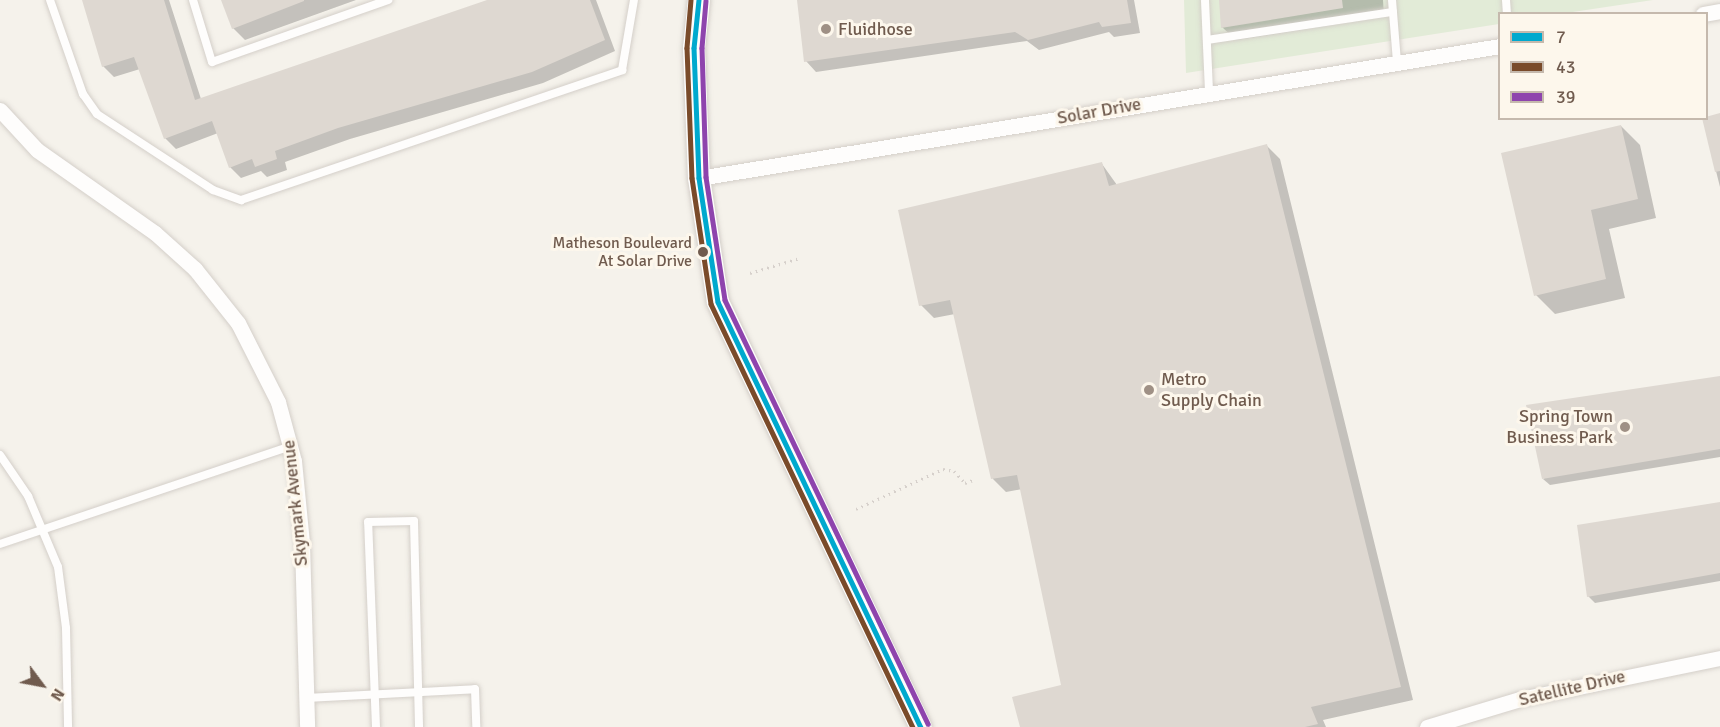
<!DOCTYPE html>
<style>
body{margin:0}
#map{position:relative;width:1720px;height:727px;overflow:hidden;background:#f5f2eb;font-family:Signika,sans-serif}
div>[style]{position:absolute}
.green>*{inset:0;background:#e2ebd7}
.shadow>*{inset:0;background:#0003}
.building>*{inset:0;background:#ded8d1}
.path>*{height:3px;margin-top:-1.5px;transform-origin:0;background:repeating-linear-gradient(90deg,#d6d0cb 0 1.5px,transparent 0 6px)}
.roads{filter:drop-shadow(0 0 2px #d4cfc9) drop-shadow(0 0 2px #d4cfc9)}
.lane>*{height:8px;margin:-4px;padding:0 4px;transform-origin:4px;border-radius:4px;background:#fefdfc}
.street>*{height:15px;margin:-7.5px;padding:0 7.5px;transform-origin:7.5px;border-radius:7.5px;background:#fefdfc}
.secondary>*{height:22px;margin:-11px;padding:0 11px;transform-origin:11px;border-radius:11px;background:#fefdfc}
.bus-1>*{height:4.5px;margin:-2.25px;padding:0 2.25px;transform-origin:2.25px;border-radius:2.25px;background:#00a9ce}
.bus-2>*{height:4.5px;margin:-2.25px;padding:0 2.25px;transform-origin:2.25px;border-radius:2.25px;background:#7a4b2a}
.bus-3>*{height:4.5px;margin:-2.25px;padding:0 2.25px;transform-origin:2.25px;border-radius:2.25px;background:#8e44ad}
.dots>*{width:16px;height:16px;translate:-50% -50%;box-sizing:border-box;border:3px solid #fdf7ec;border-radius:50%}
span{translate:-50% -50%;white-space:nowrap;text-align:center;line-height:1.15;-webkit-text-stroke:6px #fdf7ec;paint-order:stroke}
.bus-label{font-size:16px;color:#705b4e}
.right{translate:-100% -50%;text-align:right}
.poi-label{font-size:18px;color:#705b4e}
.left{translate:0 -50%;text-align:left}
.street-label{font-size:18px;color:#705b4e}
.legend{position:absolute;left:1498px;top:12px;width:210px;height:108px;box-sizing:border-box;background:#fdf7ec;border:2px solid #c5b9ad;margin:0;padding:8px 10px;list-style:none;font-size:18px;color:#705b4e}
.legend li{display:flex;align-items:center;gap:12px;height:30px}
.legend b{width:30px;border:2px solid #c5b9ad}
.north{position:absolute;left:12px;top:655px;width:60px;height:60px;-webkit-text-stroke:4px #fdf7ec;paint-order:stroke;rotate:122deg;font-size:16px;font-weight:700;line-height:24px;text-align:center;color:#705b4e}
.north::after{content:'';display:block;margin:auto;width:21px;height:27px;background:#705b4e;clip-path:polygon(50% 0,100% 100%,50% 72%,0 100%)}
</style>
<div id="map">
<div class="green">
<i style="clip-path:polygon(1184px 0,1653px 0,1566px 13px,1500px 14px,1499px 24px,1186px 73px)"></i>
</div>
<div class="shadow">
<i style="clip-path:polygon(83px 0,169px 0,201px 99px,491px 0,596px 0,615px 51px,543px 83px,350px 139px,285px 162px,287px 170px,267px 177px,261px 171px,241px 178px,230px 167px,218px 133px,176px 149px,165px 138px,140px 69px,114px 77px,103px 66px)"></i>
<i style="clip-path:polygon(224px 0,356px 0,245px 40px,233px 28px)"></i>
<i style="clip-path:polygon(799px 0,1134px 0,1140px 33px,1114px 37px,1109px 32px,1039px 50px,1027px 41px,816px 72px,806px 61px)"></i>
<i style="clip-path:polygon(1221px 0,1383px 0,1384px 17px,1236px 40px,1222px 27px)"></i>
<i style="clip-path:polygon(1720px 115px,1720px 187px,1703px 119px)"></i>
<i style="clip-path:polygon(1621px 126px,1640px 145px,1656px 218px,1609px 229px,1625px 298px,1555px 314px,1536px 295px)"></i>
<i style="clip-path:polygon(1267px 146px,1280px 159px,1413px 700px,1323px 720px,1326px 727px,1021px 727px,1063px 687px,1022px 489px,1006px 492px,993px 479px,955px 314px,934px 318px,921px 305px,1102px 164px,1117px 185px)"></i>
<i style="clip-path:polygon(1720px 378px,1720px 457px,1550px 485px,1543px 479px)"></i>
<i style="clip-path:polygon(1720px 504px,1720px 581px,1595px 603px,1588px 596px)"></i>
</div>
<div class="building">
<i style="clip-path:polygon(82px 0,164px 0,195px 100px,487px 0,590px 0,605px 40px,532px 72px,338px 128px,275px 151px,277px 159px,255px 167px,252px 159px,229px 168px,212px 121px,164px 139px,134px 57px,102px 67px)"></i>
<i style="clip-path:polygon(221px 0,304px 0,304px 1px,232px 29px)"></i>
<i style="clip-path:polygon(797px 0,1127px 0,1131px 23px,1102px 27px,1099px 22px,1028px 40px,1015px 32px,804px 62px)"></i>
<i style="clip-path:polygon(1219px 0,1342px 0,1343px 8px,1221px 28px)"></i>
<i style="clip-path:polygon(1720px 113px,1720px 171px,1715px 172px,1702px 118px)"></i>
<i style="clip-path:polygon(1621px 125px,1638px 199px,1591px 210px,1606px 279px,1534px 296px,1501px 153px)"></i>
<i style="clip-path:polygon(1267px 144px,1401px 687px,1311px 707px,1318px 724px,1305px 727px,1020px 727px,1012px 697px,1061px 685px,1017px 475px,991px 479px,950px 300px,919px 306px,898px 210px,1102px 162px,1109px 186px)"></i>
<i style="clip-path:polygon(1720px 376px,1720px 449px,1542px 479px,1526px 405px)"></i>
<i style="clip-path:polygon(1720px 502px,1720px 573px,1587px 597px,1577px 525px)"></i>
</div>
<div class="path">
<i style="left:750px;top:273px;width:52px;rotate:-16.7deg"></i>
<i style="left:856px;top:509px;width:96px;rotate:-24.7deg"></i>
<i style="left:943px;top:469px;width:11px;rotate:10deg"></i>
<i style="left:954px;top:471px;width:16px;rotate:47deg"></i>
<i style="left:965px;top:483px;width:9px;rotate:-21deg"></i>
</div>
<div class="roads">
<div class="lane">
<i style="left:50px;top:0;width:100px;rotate:70.7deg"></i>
<i style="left:83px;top:94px;width:24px;rotate:55deg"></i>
<i style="left:97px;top:114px;width:139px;rotate:33.2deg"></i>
<i style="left:213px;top:190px;width:30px;rotate:20deg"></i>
<i style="left:241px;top:200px;width:403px;rotate:-18.8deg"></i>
<i style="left:622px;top:70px;width:71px;rotate:-80.3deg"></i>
<i style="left:193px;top:0;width:65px;rotate:73deg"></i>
<i style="left:212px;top:62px;width:187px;rotate:-19.4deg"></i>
<i style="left:1205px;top:0;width:93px;rotate:87.5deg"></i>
<i style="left:1392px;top:0;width:62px;rotate:85.4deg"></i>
<i style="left:1506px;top:0;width:14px;rotate:86deg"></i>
<i style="left:1207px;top:40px;width:188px;rotate:-8.6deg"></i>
<i style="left:0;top:455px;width:50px;rotate:55.7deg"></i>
<i style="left:28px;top:496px;width:77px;rotate:67.1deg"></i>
<i style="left:58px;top:567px;width:62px;rotate:82.5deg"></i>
<i style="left:66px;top:628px;width:99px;rotate:88.8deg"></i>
<i style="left:0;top:544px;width:307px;rotate:-18.6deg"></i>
<i style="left:306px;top:698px;width:169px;rotate:-3deg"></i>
<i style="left:475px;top:689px;width:38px;rotate:88deg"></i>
<i style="left:376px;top:727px;width:205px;rotate:-92.2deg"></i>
<i style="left:368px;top:522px;width:46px;rotate:-1.2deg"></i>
<i style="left:414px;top:521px;width:206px;rotate:88.6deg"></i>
</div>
<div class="street">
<i style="left:1703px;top:14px;width:17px;rotate:-10deg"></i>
<i style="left:0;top:110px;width:54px;rotate:47.2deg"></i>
<i style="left:37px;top:150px;width:144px;rotate:35.1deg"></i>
<i style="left:155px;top:233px;width:54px;rotate:42deg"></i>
<i style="left:195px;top:269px;width:69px;rotate:51.5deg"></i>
<i style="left:238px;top:323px;width:89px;rotate:63.1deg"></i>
<i style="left:278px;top:402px;width:61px;rotate:74.8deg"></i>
<i style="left:294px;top:461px;width:82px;rotate:84.4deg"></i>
<i style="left:302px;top:543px;width:184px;rotate:88.4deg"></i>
<i style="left:699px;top:178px;width:812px;rotate:-9.36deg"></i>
<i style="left:1427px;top:727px;width:97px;rotate:-16.8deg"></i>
<i style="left:1520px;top:699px;width:204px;rotate:-11.6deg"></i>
</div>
<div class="secondary">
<i style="left:699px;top:0;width:48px;rotate:95.9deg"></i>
<i style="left:694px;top:48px;width:130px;rotate:87.8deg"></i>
<i style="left:699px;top:178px;width:125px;rotate:81.3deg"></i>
<i style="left:718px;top:302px;width:471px;rotate:64.5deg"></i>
</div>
</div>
<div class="bus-1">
<i style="left:699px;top:0;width:48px;rotate:95.9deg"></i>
<i style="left:694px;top:48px;width:130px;rotate:87.8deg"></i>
<i style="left:699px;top:178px;width:125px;rotate:81.3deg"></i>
<i style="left:718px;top:302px;width:471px;rotate:64.5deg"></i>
</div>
<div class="bus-2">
<i style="left:691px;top:0;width:48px;rotate:94.8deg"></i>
<i style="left:687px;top:48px;width:130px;rotate:87.8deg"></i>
<i style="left:692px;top:178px;width:127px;rotate:81.4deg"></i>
<i style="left:711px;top:304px;width:469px;rotate:64.5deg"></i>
</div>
<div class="bus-3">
<i style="left:706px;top:1px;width:47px;rotate:94.9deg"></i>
<i style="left:702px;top:48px;width:129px;rotate:88.2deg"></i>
<i style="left:706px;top:177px;width:124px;rotate:81.2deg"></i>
<i style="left:725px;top:300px;width:470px;rotate:64.4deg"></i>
</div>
<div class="dots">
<i style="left:826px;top:29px;background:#9f9085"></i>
<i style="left:703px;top:252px;background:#705b4e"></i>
<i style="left:1149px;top:390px;background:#9f9085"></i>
<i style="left:1625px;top:427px;background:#9f9085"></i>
</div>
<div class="bus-label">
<span class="right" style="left:692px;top:252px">Matheson Boulevard<br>At Solar Drive</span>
</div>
<div class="poi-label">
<span class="left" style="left:838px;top:29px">Fluidhose</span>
<span class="left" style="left:1161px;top:390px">Metro<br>Supply Chain</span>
<span class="right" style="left:1613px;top:427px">Spring Town<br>Business Park</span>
</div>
<div class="street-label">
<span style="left:1099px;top:111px;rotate:-10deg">Solar Drive</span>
<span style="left:295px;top:503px;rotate:-96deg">Skymark Avenue</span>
<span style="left:1572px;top:688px;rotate:-13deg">Satellite Drive</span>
</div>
<ul class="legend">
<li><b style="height:8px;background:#00a9ce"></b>7</li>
<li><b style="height:8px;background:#7a4b2a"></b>43</li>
<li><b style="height:8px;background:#8e44ad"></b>39</li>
</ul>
<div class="north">N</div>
</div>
